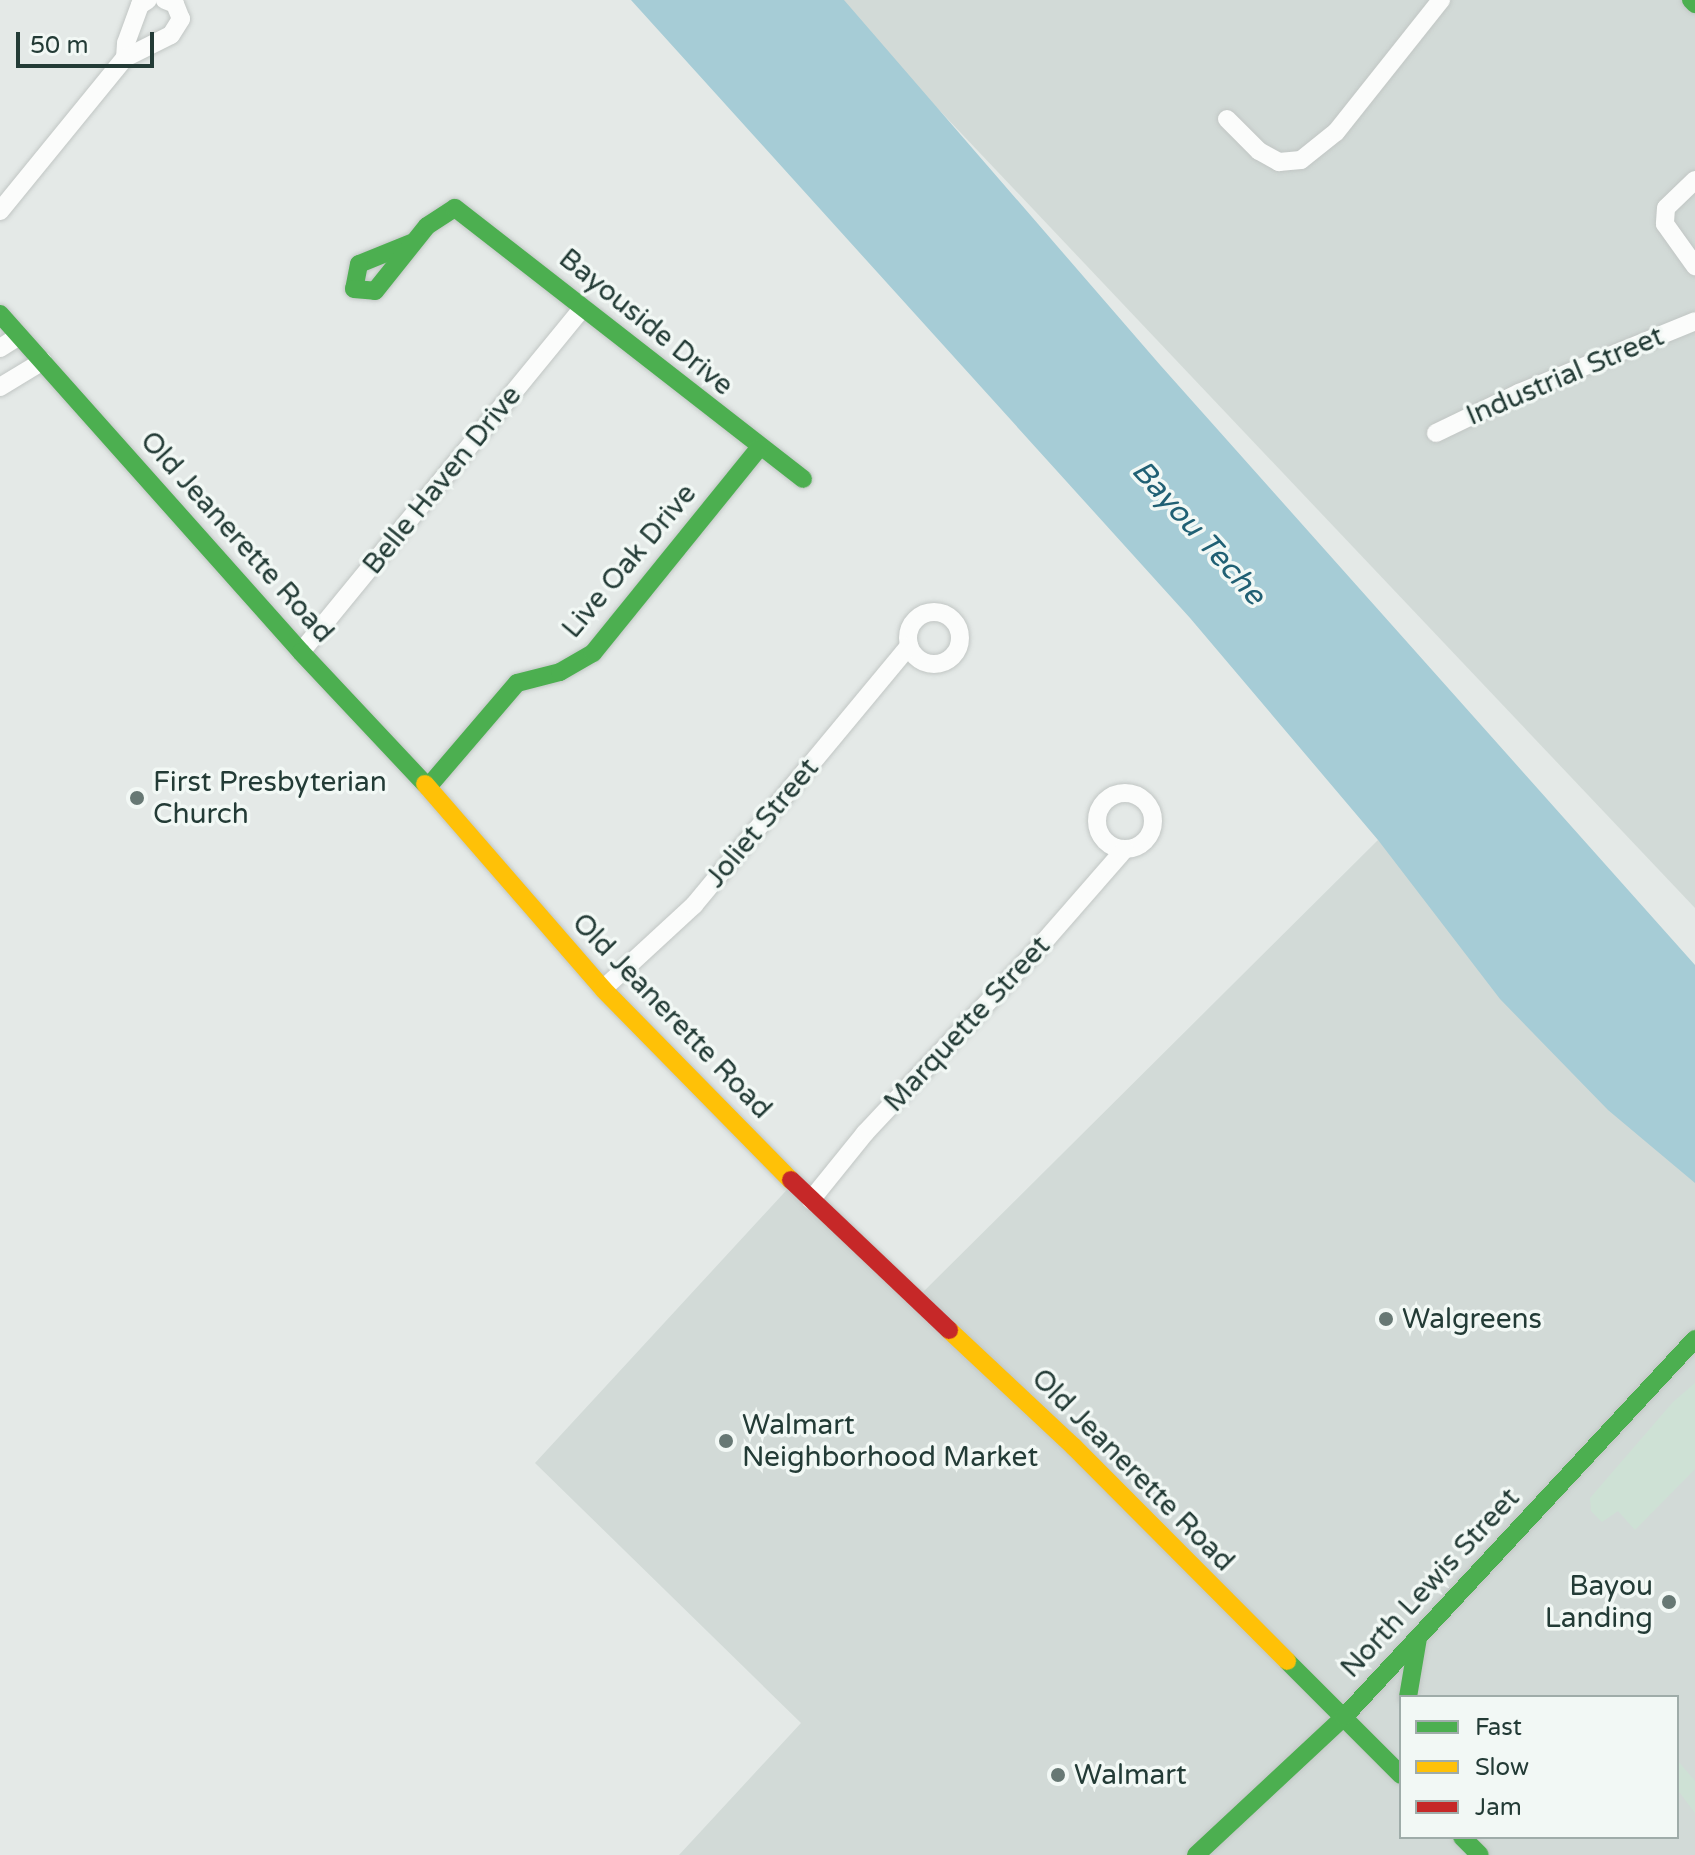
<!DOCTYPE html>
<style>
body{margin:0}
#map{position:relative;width:1695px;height:1855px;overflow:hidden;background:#e4e9e7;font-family:"Varela Round",sans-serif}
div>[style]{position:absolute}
.built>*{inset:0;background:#d2dad7}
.green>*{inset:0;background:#cee1d5}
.water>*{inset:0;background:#a6ccd6}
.roads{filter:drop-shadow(0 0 2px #c1c6c4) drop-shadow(0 0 2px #c1c6c4)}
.street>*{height:18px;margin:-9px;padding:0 9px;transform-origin:9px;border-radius:9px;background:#fbfcfb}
.street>.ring{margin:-9px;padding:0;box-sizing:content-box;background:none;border:18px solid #fbfcfb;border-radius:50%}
.fast>*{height:18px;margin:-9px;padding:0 9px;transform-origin:9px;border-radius:9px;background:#4caf50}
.slow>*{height:18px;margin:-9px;padding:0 9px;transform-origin:9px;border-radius:9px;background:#ffc107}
.jam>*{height:18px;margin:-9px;padding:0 9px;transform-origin:9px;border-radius:9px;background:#c62828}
.dots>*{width:22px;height:22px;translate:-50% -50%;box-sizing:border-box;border:4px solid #f2f8f5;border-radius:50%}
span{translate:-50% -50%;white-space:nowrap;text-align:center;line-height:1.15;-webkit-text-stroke:7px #f2f8f5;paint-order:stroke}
.street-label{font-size:28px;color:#233b36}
.poi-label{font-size:28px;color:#233b36}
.left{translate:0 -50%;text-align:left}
.right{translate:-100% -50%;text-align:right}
.water-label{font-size:30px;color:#206074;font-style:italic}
.legend{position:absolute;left:1399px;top:1695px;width:280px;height:144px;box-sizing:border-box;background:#f2f8f5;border:2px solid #9faca9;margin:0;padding:10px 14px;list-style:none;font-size:24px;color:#233b36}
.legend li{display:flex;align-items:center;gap:16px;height:40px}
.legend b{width:40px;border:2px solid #9faca9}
.scale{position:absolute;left:16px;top:32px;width:138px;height:36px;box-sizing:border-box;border:4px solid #233b36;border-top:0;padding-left:10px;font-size:24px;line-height:28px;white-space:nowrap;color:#233b36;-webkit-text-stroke:6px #f2f8f5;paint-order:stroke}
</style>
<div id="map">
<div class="built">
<i style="clip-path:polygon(835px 0,1695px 0,1695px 908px)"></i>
<i style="clip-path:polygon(evenodd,1378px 840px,1695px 1153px,1695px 1855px,679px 1855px,801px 1723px,535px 1463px,794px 1182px,916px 1299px,1378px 840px,1401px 1697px,1677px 1697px,1677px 1837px,1401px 1837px,1401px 1697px)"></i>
</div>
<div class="green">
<i style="clip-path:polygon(1695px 1383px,1695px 1469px,1635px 1530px,1618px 1511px,1602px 1522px,1591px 1511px,1590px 1498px,1673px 1402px)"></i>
<i style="clip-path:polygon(1677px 1760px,1695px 1781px,1695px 1813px,1677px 1789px)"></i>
</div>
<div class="water">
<i style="clip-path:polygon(631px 0,844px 0,1161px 366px,1695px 965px,1695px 1183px,1608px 1110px,1500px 999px,1378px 840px,1190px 618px)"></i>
</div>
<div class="roads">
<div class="street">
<i style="left:125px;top:58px;width:15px;rotate:-86deg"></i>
<i style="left:126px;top:43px;width:40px;rotate:-69.8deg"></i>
<i style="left:140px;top:5px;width:9px;rotate:-32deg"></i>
<i style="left:1227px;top:119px;width:45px;rotate:45deg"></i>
<i style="left:1259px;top:151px;width:23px;rotate:29deg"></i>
<i style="left:1279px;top:162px;width:22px;rotate:-5deg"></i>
<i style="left:1301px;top:160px;width:45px;rotate:-38.7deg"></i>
<i style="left:1336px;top:132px;width:169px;rotate:-51.5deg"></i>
<i style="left:1695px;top:180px;width:40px;rotate:136deg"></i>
<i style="left:1666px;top:208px;width:16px;rotate:94deg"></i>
<i style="left:1665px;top:224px;width:52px;rotate:54.5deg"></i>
<i style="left:0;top:211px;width:198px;rotate:-50.8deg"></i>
<i style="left:125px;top:58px;width:51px;rotate:-26.6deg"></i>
<i style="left:171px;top:35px;width:19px;rotate:-58deg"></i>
<i style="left:181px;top:19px;width:16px;rotate:-112deg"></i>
<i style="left:175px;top:4px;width:11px;rotate:-158deg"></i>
<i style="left:0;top:348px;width:22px;rotate:-32deg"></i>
<i style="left:0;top:387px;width:50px;rotate:-31.2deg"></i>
<i style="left:1436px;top:433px;width:92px;rotate:-25.7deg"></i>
<i style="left:1519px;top:393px;width:190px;rotate:-22.2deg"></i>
<i class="ring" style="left:908px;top:612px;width:34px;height:34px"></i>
<i style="left:301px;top:652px;width:445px;rotate:-50.7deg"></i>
<i class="ring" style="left:1097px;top:793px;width:38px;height:38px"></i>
<i style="left:603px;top:989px;width:124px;rotate:-42.7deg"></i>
<i style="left:694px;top:905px;width:337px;rotate:-50.3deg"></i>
<i style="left:811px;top:1200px;width:86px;rotate:-51.1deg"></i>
<i style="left:865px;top:1133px;width:250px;rotate:-46.8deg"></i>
<i style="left:1036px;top:951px;width:135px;rotate:-48.9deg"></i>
</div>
<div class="fast">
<i style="left:1691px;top:0;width:6px;rotate:45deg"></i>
<i style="left:411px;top:243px;width:56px;rotate:158deg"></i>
<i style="left:359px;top:264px;width:25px;rotate:101deg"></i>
<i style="left:354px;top:289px;width:21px;rotate:5deg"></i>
<i style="left:375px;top:291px;width:83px;rotate:-51.3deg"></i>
<i style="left:427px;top:226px;width:33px;rotate:-33deg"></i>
<i style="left:455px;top:208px;width:441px;rotate:37.9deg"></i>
<i style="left:0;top:314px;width:453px;rotate:48.3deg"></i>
<i style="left:301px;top:652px;width:181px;rotate:46.8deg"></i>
<i style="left:428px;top:787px;width:137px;rotate:-49.4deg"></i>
<i style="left:517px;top:683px;width:44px;rotate:-14.3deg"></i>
<i style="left:560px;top:672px;width:38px;rotate:-30deg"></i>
<i style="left:593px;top:653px;width:264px;rotate:-51deg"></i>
<i style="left:1287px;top:1661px;width:161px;rotate:45deg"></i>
<i style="left:1408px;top:1697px;width:60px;rotate:-80.4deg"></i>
<i style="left:1462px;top:1837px;width:25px;rotate:45deg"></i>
<i style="left:1196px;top:1855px;width:202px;rotate:-43deg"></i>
<i style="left:1344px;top:1717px;width:516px;rotate:-47.12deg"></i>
</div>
<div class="slow">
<i style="left:425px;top:784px;width:271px;rotate:49deg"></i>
<i style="left:603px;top:989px;width:268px;rotate:45.5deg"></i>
<i style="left:949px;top:1330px;width:171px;rotate:43.1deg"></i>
<i style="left:1074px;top:1447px;width:302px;rotate:45.1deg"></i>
</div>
<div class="jam">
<i style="left:791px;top:1180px;width:218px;rotate:43.5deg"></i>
</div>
</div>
<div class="dots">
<i style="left:137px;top:798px;background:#677874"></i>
<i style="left:1386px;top:1319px;background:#677874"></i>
<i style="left:726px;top:1441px;background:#677874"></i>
<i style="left:1669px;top:1602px;background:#677874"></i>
<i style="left:1058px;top:1775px;background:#677874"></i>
</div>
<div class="street-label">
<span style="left:646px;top:322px;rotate:39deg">Bayouside Drive</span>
<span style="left:1565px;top:376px;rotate:-23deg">Industrial Street</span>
<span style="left:442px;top:480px;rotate:-51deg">Belle Haven Drive</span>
<span style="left:237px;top:537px;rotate:48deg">Old Jeanerette Road</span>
<span style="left:629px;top:561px;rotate:-50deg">Live Oak Drive</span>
<span style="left:762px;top:823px;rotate:-50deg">Joliet Street</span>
<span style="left:672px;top:1016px;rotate:46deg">Old Jeanerette Road</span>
<span style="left:967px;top:1024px;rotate:-47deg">Marquette Street</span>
<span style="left:1133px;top:1470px;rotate:45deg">Old Jeanerette Road</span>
<span style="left:1430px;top:1583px;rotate:-47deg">North Lewis Street</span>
</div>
<div class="poi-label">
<span class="left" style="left:153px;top:798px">First Presbyterian<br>Church</span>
<span class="left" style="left:1402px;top:1319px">Walgreens</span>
<span class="left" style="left:742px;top:1441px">Walmart<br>Neighborhood Market</span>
<span class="right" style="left:1653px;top:1602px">Bayou<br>Landing</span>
<span class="left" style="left:1074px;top:1775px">Walmart</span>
</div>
<div class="water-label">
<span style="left:1198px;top:533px;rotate:48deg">Bayou Teche</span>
</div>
<ul class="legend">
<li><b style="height:10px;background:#4caf50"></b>Fast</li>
<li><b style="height:10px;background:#ffc107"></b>Slow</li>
<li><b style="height:10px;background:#c62828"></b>Jam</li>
</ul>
<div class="scale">50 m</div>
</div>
